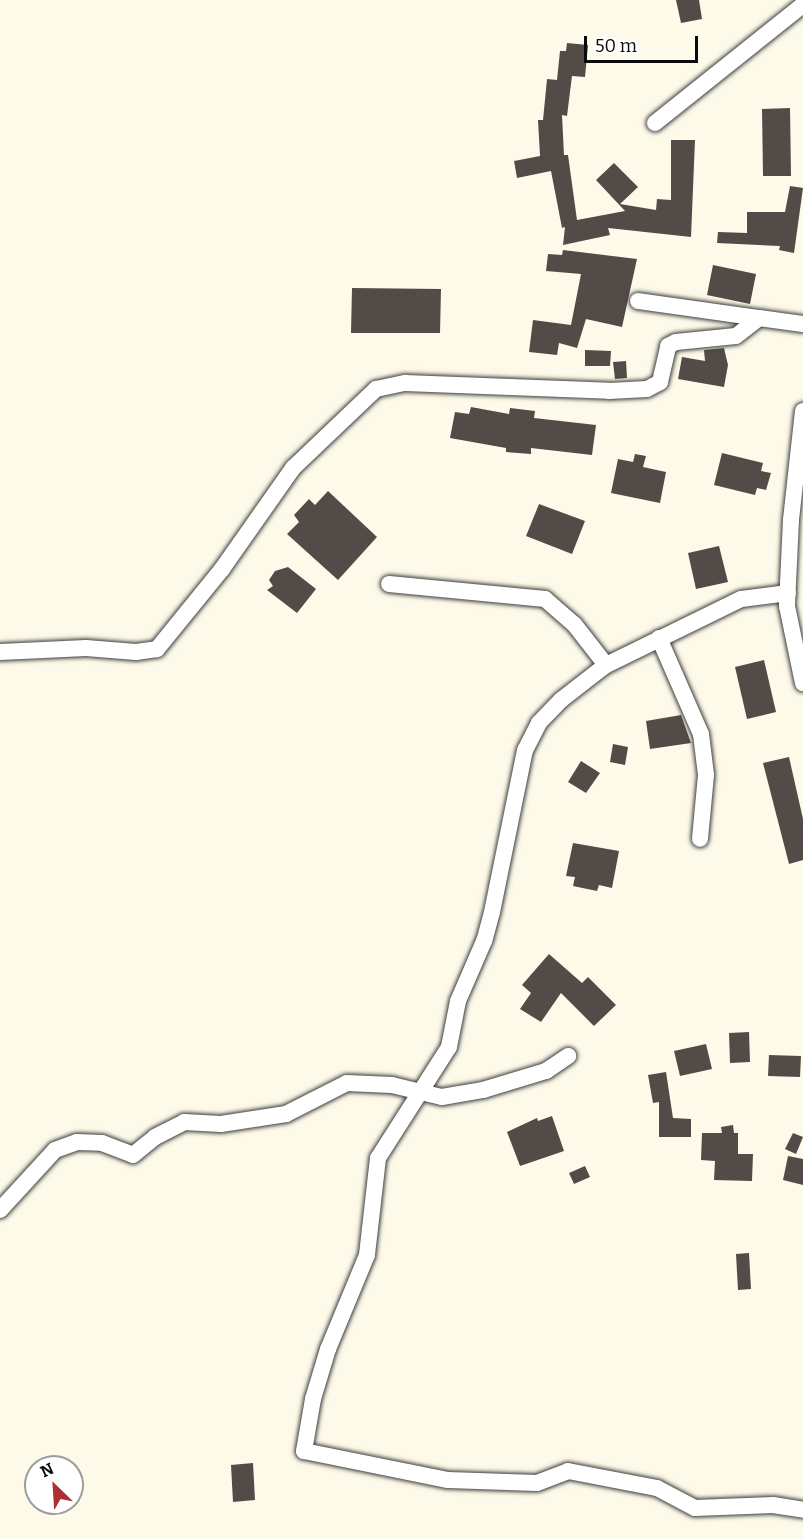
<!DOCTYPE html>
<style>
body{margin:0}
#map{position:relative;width:803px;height:1539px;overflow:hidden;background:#fdfae9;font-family:Bitter,serif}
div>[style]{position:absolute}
.building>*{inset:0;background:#524b47}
.roads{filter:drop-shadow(0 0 2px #3d3d3d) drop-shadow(0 0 2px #3d3d3d)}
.minor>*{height:16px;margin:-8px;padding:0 8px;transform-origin:8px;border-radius:8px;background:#fff}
span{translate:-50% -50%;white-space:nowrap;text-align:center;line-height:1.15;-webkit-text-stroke:6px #fff;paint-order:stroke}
.north{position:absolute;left:24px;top:1455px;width:60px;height:60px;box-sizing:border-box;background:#fff;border:2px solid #9d9d9d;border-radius:50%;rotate:335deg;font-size:16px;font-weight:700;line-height:24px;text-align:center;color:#0a0a0a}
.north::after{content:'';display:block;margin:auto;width:21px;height:27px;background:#ad2e33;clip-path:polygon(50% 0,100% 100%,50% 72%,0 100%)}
.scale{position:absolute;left:584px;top:36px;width:114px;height:27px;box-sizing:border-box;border:3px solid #0a0a0a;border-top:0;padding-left:8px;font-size:18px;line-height:21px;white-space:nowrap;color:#0a0a0a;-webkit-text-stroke:4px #fff;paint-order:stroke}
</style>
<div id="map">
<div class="building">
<i style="clip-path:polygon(676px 0,699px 0,702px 19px,681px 23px)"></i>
<i style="clip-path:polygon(567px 43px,588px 45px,585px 77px,572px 76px,567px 116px,562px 115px,564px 155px,568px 155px,577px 220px,625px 211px,596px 180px,614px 163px,638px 187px,620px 204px,656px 210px,657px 199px,671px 200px,671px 140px,695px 140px,691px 237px,608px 228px,610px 235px,563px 245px,565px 227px,562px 228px,551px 171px,517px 178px,514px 161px,540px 156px,538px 120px,543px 120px,547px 79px,557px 80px,560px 51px,566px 51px)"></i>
<i style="clip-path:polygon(790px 108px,791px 176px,763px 176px,762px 109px)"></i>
<i style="clip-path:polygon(790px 186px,803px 188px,794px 253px,779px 250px,780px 246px,717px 243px,718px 232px,747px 233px,747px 212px,785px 212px)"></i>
<i style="clip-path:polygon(563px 250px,637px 259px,622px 327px,586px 319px,577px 348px,559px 343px,557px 355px,529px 352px,533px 320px,571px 325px,581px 274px,546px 271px,548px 254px,562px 255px)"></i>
<i style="clip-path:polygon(713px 265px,756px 274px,750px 304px,707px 295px)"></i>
<i style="clip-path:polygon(352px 288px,441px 289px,440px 333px,351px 333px)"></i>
<i style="clip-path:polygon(724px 348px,728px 365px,724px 387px,678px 379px,682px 357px,705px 361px,704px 350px)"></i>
<i style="clip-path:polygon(585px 350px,611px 351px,610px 366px,585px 366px)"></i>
<i style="clip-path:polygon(626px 361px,627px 378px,615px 379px,613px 362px)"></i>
<i style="clip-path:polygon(471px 407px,509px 414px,510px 408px,535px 411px,534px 418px,596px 425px,592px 455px,531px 448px,531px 454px,506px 452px,506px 448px,450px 438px,455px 412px,469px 414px)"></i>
<i style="clip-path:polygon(722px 453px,763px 463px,761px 471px,771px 473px,766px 490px,757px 488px,755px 495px,714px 485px)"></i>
<i style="clip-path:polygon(635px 454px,646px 456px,643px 467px,666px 472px,660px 503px,611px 493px,618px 459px,633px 462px)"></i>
<i style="clip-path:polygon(328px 491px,377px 537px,338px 580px,287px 534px,299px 522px,294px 515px,309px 499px,315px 505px)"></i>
<i style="clip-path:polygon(539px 504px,585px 521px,572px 554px,526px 536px)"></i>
<i style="clip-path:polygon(719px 546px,728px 582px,696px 589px,688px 553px)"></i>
<i style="clip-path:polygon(288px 567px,316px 589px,297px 613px,267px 590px,273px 586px,269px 580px,275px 571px)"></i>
<i style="clip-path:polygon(764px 660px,776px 712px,747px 719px,735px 667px)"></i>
<i style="clip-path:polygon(681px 715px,691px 743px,650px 749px,646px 721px)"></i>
<i style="clip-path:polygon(613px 744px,628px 747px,625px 765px,610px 762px)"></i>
<i style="clip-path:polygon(789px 757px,803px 819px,803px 860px,789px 864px,763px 763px)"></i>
<i style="clip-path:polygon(581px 761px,600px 773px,586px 793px,568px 782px)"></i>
<i style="clip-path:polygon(573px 843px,619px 851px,612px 888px,599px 885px,597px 891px,573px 886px,575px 877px,566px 876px)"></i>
<i style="clip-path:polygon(549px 954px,582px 983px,588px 977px,616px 1005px,594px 1026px,561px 993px,541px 1022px,520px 1009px,531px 993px,522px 985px)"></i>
<i style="clip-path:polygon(749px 1032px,750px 1062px,730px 1063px,729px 1033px)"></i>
<i style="clip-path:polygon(706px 1044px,712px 1069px,680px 1076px,674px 1051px)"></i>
<i style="clip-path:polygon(769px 1055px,801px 1056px,800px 1077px,768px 1076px)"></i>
<i style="clip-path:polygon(666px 1072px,673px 1118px,691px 1119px,691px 1137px,659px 1137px,659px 1102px,653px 1103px,648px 1075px)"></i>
<i style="clip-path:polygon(552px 1116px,564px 1151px,520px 1166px,507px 1132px,537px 1118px,538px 1121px)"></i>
<i style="clip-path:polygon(733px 1125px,734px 1133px,738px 1133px,738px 1154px,753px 1154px,752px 1181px,714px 1180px,715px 1161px,701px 1160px,702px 1133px,722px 1133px,721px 1127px)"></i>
<i style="clip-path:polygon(793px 1133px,803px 1137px,796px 1154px,785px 1149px)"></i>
<i style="clip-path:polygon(788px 1156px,803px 1159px,803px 1185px,783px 1180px)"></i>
<i style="clip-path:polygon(585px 1166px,590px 1177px,574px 1184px,569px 1173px)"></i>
<i style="clip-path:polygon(749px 1253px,751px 1289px,738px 1290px,736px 1254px)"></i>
<i style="clip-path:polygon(253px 1463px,255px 1500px,233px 1502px,231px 1465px)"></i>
</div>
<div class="roads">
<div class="minor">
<i style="left:655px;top:123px;width:189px;rotate:-38.6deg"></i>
<i style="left:638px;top:301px;width:122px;rotate:8deg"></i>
<i style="left:803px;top:411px;width:110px;rotate:96.3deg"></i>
<i style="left:791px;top:520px;width:86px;rotate:92.7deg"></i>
<i style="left:787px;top:606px;width:79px;rotate:78.3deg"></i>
<i style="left:389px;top:584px;width:157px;rotate:5.5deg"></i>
<i style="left:545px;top:599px;width:38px;rotate:41deg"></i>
<i style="left:574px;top:624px;width:52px;rotate:52deg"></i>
<i style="left:788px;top:593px;width:47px;rotate:172.7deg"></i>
<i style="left:741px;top:599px;width:150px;rotate:153.9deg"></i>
<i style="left:606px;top:665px;width:57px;rotate:142.1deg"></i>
<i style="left:561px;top:700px;width:32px;rotate:134deg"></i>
<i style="left:539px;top:723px;width:30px;rotate:117deg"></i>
<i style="left:525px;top:750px;width:165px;rotate:101.5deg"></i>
<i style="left:492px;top:912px;width:30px;rotate:105deg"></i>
<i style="left:484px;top:941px;width:65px;rotate:113.4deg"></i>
<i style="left:458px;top:1001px;width:47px;rotate:101.1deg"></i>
<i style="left:449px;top:1047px;width:132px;rotate:122.6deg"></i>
<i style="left:378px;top:1158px;width:98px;rotate:96.5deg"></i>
<i style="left:367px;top:1255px;width:102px;rotate:112.5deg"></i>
<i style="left:328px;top:1349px;width:52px;rotate:106.7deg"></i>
<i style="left:313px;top:1399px;width:53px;rotate:99.8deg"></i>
<i style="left:304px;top:1451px;width:147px;rotate:11.4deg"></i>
<i style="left:448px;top:1480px;width:89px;rotate:1.9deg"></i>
<i style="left:537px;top:1483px;width:33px;rotate:-21deg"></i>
<i style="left:568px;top:1471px;width:91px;rotate:10.8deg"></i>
<i style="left:657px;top:1488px;width:43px;rotate:27.8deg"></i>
<i style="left:695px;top:1508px;width:78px;rotate:-2.2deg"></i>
<i style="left:773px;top:1505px;width:30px;rotate:9deg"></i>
<i style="left:659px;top:638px;width:105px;rotate:66.4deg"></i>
<i style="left:701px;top:734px;width:41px;rotate:83deg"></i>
<i style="left:706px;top:775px;width:64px;rotate:95.4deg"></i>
<i style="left:0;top:652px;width:86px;rotate:-2.7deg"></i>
<i style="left:86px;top:648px;width:50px;rotate:4.6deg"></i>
<i style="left:136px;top:652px;width:21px;rotate:-8deg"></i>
<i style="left:157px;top:649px;width:103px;rotate:-50.9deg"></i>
<i style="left:222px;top:569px;width:123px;rotate:-54.9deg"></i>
<i style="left:293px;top:468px;width:115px;rotate:-43.6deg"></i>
<i style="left:376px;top:389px;width:30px;rotate:-12deg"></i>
<i style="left:405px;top:383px;width:204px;rotate:2.2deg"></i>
<i style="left:609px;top:391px;width:38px;rotate:-3deg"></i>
<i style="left:647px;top:389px;width:15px;rotate:-28deg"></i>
<i style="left:660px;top:382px;width:37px;rotate:-77deg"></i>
<i style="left:668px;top:346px;width:9px;rotate:-27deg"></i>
<i style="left:676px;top:342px;width:60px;rotate:-5.7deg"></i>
<i style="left:736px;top:336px;width:29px;rotate:-38deg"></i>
<i style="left:759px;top:318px;width:44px;rotate:7.8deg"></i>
<i style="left:0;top:1210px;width:81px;rotate:-47.5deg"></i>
<i style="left:55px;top:1150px;width:23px;rotate:-20deg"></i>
<i style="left:77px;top:1142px;width:25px;rotate:2deg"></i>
<i style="left:102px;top:1143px;width:33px;rotate:21deg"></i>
<i style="left:133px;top:1155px;width:28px;rotate:-39deg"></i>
<i style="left:155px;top:1137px;width:33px;rotate:-27deg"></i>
<i style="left:184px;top:1122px;width:37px;rotate:3deg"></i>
<i style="left:221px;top:1124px;width:66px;rotate:-8.7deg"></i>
<i style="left:286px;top:1114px;width:68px;rotate:-26.9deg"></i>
<i style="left:347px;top:1083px;width:45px;rotate:2.5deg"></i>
<i style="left:392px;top:1085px;width:51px;rotate:13.5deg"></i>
<i style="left:442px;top:1097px;width:42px;rotate:-9.7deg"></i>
<i style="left:483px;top:1090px;width:66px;rotate:-16.8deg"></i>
<i style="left:546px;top:1071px;width:27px;rotate:-34deg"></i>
</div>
</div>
<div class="north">N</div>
<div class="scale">50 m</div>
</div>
